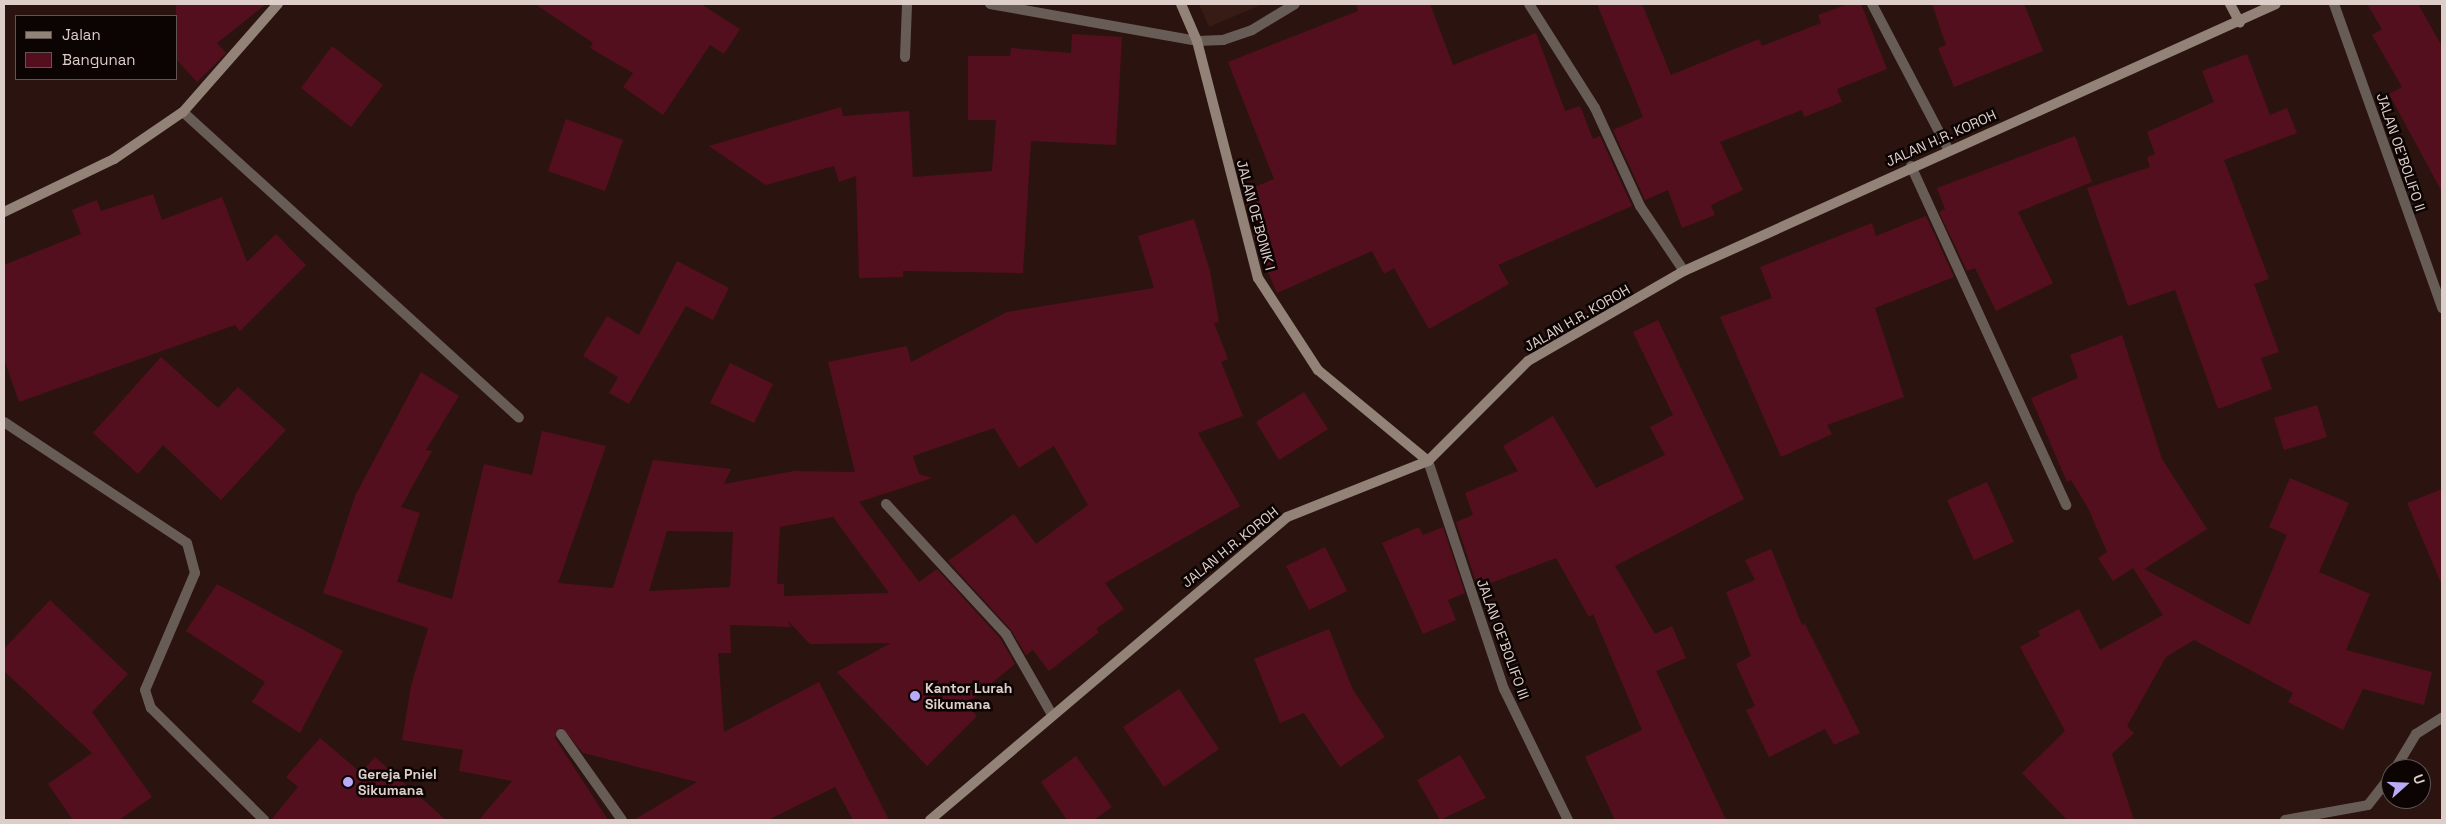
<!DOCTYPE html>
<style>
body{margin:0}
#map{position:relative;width:2446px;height:824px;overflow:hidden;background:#2b140f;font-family:"Space Grotesk",sans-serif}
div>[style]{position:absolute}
.built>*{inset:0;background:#371b15}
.building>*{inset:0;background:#540f1e}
.street>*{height:10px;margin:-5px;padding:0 5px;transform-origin:5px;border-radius:5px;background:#685d56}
.secondary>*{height:10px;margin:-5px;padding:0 5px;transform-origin:5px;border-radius:5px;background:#938278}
.dots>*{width:14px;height:14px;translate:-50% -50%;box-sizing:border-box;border:2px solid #0c0403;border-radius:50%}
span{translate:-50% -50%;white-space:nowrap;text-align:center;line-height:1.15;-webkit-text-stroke:5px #0c0403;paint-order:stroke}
.street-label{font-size:14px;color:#dececa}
.poi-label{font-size:14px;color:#dececa;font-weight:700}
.left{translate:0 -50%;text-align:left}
.frame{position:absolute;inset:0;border:5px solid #dececa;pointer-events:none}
.legend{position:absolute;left:15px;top:15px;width:162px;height:65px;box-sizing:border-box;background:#0c0403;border:1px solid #605553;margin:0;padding:6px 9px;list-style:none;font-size:15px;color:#dececa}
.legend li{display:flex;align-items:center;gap:10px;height:25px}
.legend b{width:25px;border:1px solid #605553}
.north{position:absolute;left:2381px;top:759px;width:50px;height:50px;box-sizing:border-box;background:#0c0403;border:1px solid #605553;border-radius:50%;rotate:70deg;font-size:14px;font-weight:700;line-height:20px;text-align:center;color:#dececa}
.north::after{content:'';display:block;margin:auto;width:18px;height:22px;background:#b9abf7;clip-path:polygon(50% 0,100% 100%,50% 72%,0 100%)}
</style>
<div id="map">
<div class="built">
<i style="clip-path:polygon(1199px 4px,1263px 4px,1209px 27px)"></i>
</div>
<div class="building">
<i style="clip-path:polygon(176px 4px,266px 4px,217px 43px,226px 53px,197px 82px,176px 59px)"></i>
<i style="clip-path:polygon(535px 4px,701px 4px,740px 29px,724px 54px,710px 45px,663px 115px,623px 87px,633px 73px,590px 48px,593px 43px)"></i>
<i style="clip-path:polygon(1356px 4px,1430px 4px,1453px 65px,1536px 33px,1565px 111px,1580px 106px,1593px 139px,1600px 136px,1632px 206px,1498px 265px,1509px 284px,1429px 329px,1394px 268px,1384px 274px,1372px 251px,1277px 293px,1258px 249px,1253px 232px,1260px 229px,1243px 192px,1274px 179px,1228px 62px,1358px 11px)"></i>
<i style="clip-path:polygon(1597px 4px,1642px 4px,1671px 75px,1759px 39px,1762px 46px,1821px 23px,1818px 15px,1848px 4px,1861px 4px,1887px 69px,1837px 89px,1842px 102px,1804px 117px,1802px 110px,1720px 142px,1743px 190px,1711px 205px,1715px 215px,1682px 228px,1668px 190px,1645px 200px,1613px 130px,1643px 117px)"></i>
<i style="clip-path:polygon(1932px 4px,2024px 4px,2043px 51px,1954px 87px,1938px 48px,1946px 45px)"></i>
<i style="clip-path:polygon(2367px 4px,2418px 4px,2442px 46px,2442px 192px,2389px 94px,2402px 87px,2372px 35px,2382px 29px)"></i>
<i style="clip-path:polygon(1072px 34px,1122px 37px,1116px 145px,1031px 141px,1023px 273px,903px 271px,903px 277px,859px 278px,856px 176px,839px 182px,834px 166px,766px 185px,709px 146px,841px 107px,843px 116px,909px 111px,913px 177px,992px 171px,996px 120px,968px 120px,968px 56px,1010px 56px,1011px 48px,1071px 53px)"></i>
<i style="clip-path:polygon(332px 46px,383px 85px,351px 127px,301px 88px)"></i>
<i style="clip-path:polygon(2247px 54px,2270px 115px,2287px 108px,2297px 133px,2224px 160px,2269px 279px,2254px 284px,2279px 352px,2261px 358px,2272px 389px,2218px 409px,2175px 290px,2128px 306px,2087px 188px,2150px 167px,2147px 157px,2155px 154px,2147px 132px,2214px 102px,2202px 71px)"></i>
<i style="clip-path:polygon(566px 119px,623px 140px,605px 191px,548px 171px)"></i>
<i style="clip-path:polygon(2075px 136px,2092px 182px,2018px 212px,2053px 283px,1996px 311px,1975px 268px,1967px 271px,1939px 212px,1945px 209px,1937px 188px)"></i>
<i style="clip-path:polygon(153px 194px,162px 220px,222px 197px,247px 262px,276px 234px,306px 265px,240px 331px,235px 325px,19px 402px,4px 359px,4px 265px,81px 234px,72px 210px,97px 200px,101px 211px)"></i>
<i style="clip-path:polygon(1926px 216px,1954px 277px,1875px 308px,1904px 397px,1827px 425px,1832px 434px,1781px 457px,1720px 317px,1772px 298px,1760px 267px,1872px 223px,1876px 236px)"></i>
<i style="clip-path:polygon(evenodd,1194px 219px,1210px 271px,1219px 322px,1214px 323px,1228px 359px,1221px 362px,1243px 416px,1198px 433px,1240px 506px,1105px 583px,1124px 609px,1096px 629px,1099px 632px,1049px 671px,1033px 650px,1026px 655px,1011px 630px,948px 561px,1014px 514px,1036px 544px,1088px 505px,1054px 446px,1019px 468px,994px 428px,913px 456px,919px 474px,932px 478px,859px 502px,919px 582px,937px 569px,1000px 638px,1015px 664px,966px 704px,977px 716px,927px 766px,837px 672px,891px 643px,810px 644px,787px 620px,791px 627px,730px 625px,731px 653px,718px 653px,724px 732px,819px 682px,889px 820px,853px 820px,835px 787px,768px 820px,634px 820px,697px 782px,583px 753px,561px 727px,555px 738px,608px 820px,479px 820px,512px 781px,459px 771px,463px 750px,402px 740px,411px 686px,428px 628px,323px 593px,355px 496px,421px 372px,459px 396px,426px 450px,432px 451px,401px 507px,420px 513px,397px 582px,452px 599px,484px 464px,532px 475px,542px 431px,606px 446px,558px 583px,613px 588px,653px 460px,731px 469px,724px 484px,794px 471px,855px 472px,828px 362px,907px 346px,911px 362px,1007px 312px,1154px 288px,1138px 236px,1194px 219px,833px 517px,889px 593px,784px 596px,784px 584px,777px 584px,780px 527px,833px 517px,1194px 219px,667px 531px,733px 532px,730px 587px,649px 591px,667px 531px)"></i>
<i style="clip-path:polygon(677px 261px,729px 288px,713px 320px,686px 306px,629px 404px,609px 393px,618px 377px,583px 356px,607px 316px,639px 335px)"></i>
<i style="clip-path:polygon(1658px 320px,1744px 499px,1615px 566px,1655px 634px,1672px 626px,1686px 658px,1656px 671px,1726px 820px,1615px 820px,1585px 757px,1642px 730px,1593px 614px,1589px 617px,1556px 558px,1478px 588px,1456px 522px,1473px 515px,1465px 493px,1518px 471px,1503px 446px,1553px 416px,1596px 488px,1665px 455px,1650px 427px,1673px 415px,1633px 332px)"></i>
<i style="clip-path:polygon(2122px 335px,2162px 459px,2207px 529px,2144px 569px,2249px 625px,2287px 535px,2269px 527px,2290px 478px,2349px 503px,2319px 572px,2370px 594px,2346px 650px,2432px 672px,2424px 705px,2363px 689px,2343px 730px,2288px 702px,2293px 693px,2194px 640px,2166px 657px,2127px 726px,2134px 733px,2112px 754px,2134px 820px,2067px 820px,2022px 773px,2065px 731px,2020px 647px,2040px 636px,2038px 631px,2079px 609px,2100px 650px,2163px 615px,2133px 568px,2113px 581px,2098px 558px,2107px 552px,2088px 508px,2071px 480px,2067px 482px,2031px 398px,2078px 378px,2070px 355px)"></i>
<i style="clip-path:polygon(161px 357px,218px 408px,238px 387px,286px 430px,221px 500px,163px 445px,138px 474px,93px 433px)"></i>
<i style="clip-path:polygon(730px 363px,773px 384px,754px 423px,710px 403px)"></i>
<i style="clip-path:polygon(1304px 392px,1328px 429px,1279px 460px,1256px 422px)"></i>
<i style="clip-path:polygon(2317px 405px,2327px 437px,2284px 450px,2274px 418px)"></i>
<i style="clip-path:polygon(1987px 482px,2014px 542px,1974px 560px,1947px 500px)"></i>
<i style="clip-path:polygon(2442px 489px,2442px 585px,2407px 503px)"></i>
<i style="clip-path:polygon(1419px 527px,1423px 535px,1443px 527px,1465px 593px,1448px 600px,1456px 620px,1423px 634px,1382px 543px)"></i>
<i style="clip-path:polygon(1325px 547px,1347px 591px,1309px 610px,1286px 566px)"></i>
<i style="clip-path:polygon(1771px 549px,1802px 625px,1805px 624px,1860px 733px,1834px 745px,1825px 729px,1769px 757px,1746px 710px,1755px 706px,1736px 664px,1751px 656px,1726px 592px,1755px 580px,1745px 560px)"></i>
<i style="clip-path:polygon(217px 584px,343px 651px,300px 733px,252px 702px,265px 682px,186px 631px)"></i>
<i style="clip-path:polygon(50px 600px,128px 674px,92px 712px,152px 797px,119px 820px,73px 820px,48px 784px,92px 753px,4px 671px,4px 649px)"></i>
<i style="clip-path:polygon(1329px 629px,1353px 690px,1385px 737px,1340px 767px,1304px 713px,1280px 723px,1254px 659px)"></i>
<i style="clip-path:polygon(1179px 689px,1219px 749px,1164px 787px,1123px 727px)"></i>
<i style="clip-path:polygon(320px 738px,361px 773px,375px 757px,446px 820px,271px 820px,298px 787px,286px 777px)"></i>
<i style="clip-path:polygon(1460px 755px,1486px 798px,1440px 820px,1417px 780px)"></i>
<i style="clip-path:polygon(1076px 756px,1112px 807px,1094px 820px,1067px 820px,1041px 782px)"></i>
</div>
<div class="street">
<i style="left:990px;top:4px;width:210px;rotate:10.1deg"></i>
<i style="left:1197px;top:41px;width:26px;rotate:-2deg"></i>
<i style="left:1223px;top:40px;width:31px;rotate:-19deg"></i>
<i style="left:1252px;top:30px;width:50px;rotate:-31.2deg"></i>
<i style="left:1529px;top:4px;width:123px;rotate:57.6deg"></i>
<i style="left:1595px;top:108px;width:108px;rotate:65.3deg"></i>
<i style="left:1640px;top:206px;width:78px;rotate:55.9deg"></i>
<i style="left:1872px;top:4px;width:164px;rotate:62.3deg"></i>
<i style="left:2334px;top:4px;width:323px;rotate:70.4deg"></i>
<i style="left:905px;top:57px;width:53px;rotate:-87.8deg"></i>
<i style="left:183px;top:112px;width:454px;rotate:42.3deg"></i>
<i style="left:1911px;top:166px;width:373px;rotate:65.4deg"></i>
<i style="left:4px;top:422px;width:219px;rotate:33.5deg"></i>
<i style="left:187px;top:543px;width:31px;rotate:75deg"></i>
<i style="left:195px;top:573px;width:127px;rotate:113.1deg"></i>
<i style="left:145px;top:690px;width:19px;rotate:72deg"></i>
<i style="left:151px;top:708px;width:159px;rotate:44.7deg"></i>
<i style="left:1428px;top:461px;width:240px;rotate:71.6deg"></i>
<i style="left:1504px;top:689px;width:146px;rotate:64deg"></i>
<i style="left:886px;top:504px;width:177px;rotate:47.3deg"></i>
<i style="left:1006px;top:634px;width:91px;rotate:60.3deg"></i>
<i style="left:561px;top:734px;width:105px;rotate:54.7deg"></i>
<i style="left:2395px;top:769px;width:41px;rotate:-59deg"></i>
<i style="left:2416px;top:734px;width:31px;rotate:-32deg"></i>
<i style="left:2285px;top:820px;width:84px;rotate:-10.2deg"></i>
<i style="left:2368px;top:805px;width:37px;rotate:-52deg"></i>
</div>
<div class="secondary">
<i style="left:1181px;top:4px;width:40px;rotate:66.6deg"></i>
<i style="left:1197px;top:41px;width:245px;rotate:75.6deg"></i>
<i style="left:1258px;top:278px;width:110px;rotate:56.9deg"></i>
<i style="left:1318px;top:370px;width:143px;rotate:39.6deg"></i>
<i style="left:2230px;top:4px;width:21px;rotate:62deg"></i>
<i style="left:4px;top:212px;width:122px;rotate:-25.7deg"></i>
<i style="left:114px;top:159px;width:83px;rotate:-34.3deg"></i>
<i style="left:183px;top:112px;width:144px;rotate:-48.7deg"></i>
<i style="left:930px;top:820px;width:468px;rotate:-40.3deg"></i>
<i style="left:1287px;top:517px;width:152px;rotate:-21.7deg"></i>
<i style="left:1428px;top:461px;width:141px;rotate:-45deg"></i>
<i style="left:1528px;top:361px;width:180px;rotate:-30deg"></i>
<i style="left:1684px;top:271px;width:649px;rotate:-24.28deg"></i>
</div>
<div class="dots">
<i style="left:915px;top:696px;background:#b9abf7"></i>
<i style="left:348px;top:782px;background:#b9abf7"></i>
</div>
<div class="street-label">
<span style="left:1941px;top:138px;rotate:-24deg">JALAN H.R. KOROH</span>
<span style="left:2401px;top:152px;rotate:71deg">JALAN OE'BOLIFO II</span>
<span style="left:1256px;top:215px;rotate:75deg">JALAN OE'BONIK I</span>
<span style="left:1577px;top:318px;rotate:-30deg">JALAN H.R. KOROH</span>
<span style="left:1230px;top:547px;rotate:-39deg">JALAN H.R. KOROH</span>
<span style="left:1503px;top:639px;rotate:70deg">JALAN OE'BOLIFO III</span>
</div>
<div class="poi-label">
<span class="left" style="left:925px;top:696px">Kantor Lurah<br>Sikumana</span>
<span class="left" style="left:358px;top:782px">Gereja Pniel<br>Sikumana</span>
</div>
<div class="frame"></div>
<ul class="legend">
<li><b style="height:6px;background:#938278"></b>Jalan</li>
<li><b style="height:14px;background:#540f1e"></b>Bangunan</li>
</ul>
<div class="north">U</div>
</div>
